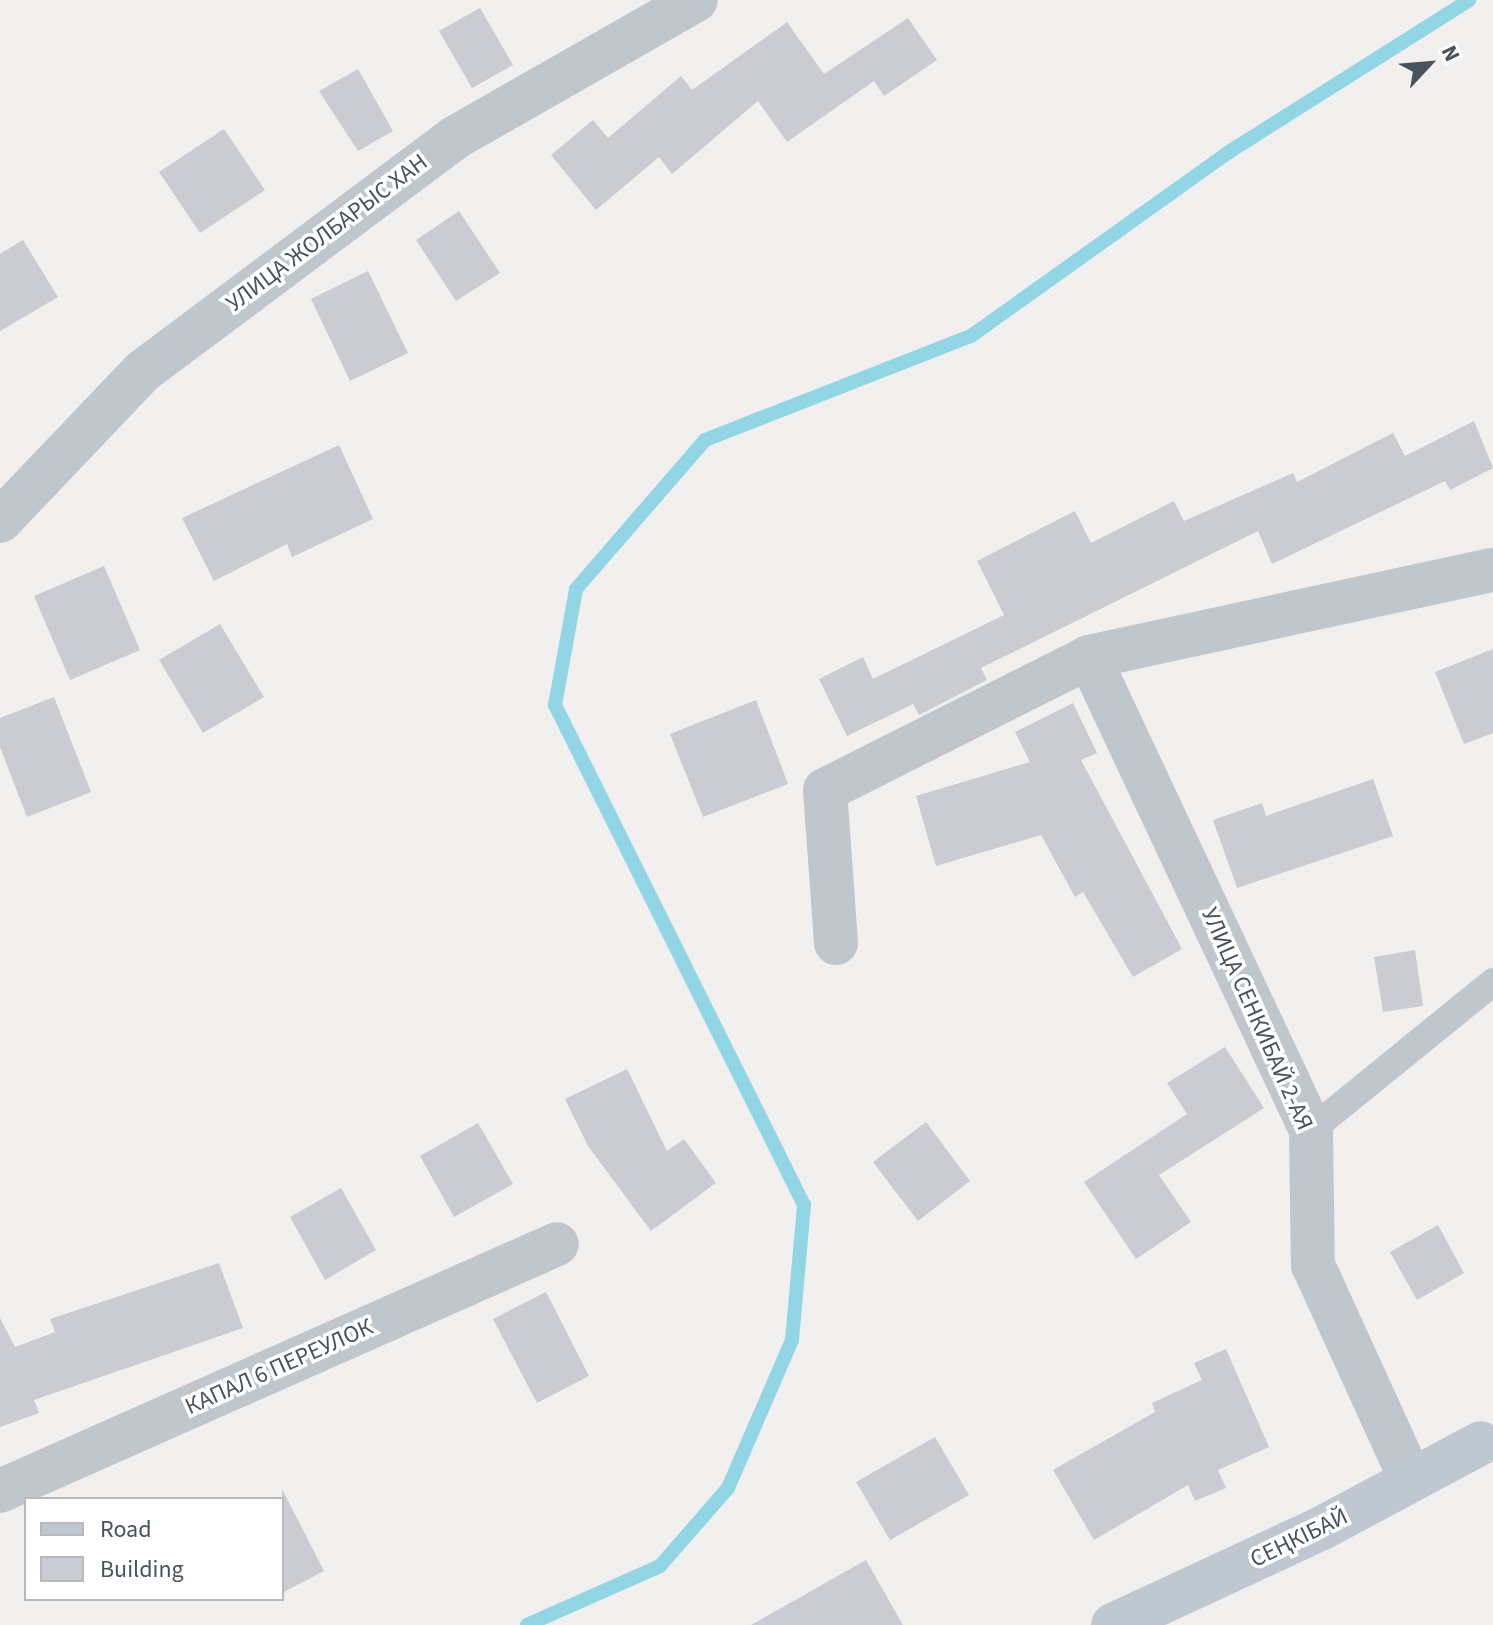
<!DOCTYPE html>
<meta charset="utf-8">
<style>
body{margin:0}
#map{position:relative;width:1493px;height:1625px;overflow:hidden;background:#f2efef;font-family:"Source Sans 3",sans-serif}
div>[style]{position:absolute}
.stream>*{height:14px;margin:-7px;padding:0 7px;transform-origin:7px;border-radius:7px;background:#92d6e5}
.building>*{inset:0;background:#caccd1}
.lane>*{height:28px;margin:-14px;padding:0 14px;transform-origin:14px;border-radius:14px;background:#bfc7cd}
.street>*{height:44px;margin:-22px;padding:0 22px;transform-origin:22px;border-radius:22px;background:#bfc7cd}
.secondary>*{height:44px;margin:-22px;padding:0 22px;transform-origin:22px;border-radius:22px;background:#bfc8d1}
span{translate:-50% -50%;white-space:nowrap;text-align:center;line-height:1.15;-webkit-text-stroke:7px #fff;paint-order:stroke}
.street-label{font-size:24px;color:#49535b}
.legend{position:absolute;left:24px;top:1497px;width:260px;height:104px;box-sizing:border-box;background:#fff;border:2px solid #b6babd;margin:0;padding:10px 14px;list-style:none;font-size:24px;color:#49535b}
.legend li{display:flex;align-items:center;gap:16px;height:40px}
.legend b{width:40px;border:2px solid #b6babd}
.north{position:absolute;left:1389px;top:24px;width:80px;height:80px;-webkit-text-stroke:6px #fff;paint-order:stroke;rotate:64deg;font-size:22px;font-weight:700;line-height:32px;text-align:center;color:#49535b}
.north::after{content:'';display:block;margin:auto;width:28px;height:36px;background:#49535b;clip-path:polygon(50% 0,100% 100%,50% 72%,0 100%)}
</style>
<div id="map">
<div class="stream">
<i style="left:527px;top:1625px;width:145px;rotate:-23.9deg"></i>
<i style="left:660px;top:1566px;width:103px;rotate:-48.9deg"></i>
<i style="left:728px;top:1488px;width:161px;rotate:-66.6deg"></i>
<i style="left:792px;top:1340px;width:136px;rotate:-84.9deg"></i>
<i style="left:804px;top:1205px;width:559px;rotate:-116.47deg"></i>
<i style="left:555px;top:705px;width:118px;rotate:-79.7deg"></i>
<i style="left:576px;top:589px;width:197px;rotate:-49.1deg"></i>
<i style="left:705px;top:440px;width:286px;rotate:-21.4deg"></i>
<i style="left:971px;top:336px;width:317px;rotate:-35.5deg"></i>
<i style="left:1229px;top:152px;width:284px;rotate:-32.3deg"></i>
</div>
<div class="building">
<i style="clip-path:polygon(480px 8px,513px 65px,472px 88px,439px 31px)"></i>
<i style="clip-path:polygon(908px 18px,937px 60px,884px 96px,874px 81px,787px 142px,758px 101px,672px 174px,659px 157px,596px 210px,551px 155px,593px 120px,608px 138px,681px 76px,692px 90px,787px 22px,824px 74px)"></i>
<i style="clip-path:polygon(358px 69px,393px 131px,358px 151px,319px 91px)"></i>
<i style="clip-path:polygon(224px 129px,265px 190px,200px 233px,159px 172px)"></i>
<i style="clip-path:polygon(459px 211px,500px 273px,456px 301px,416px 240px)"></i>
<i style="clip-path:polygon(23px 240px,58px 297px,0 331px,0 254px)"></i>
<i style="clip-path:polygon(368px 271px,408px 353px,350px 381px,311px 299px)"></i>
<i style="clip-path:polygon(1474px 421px,1493px 468px,1450px 490px,1445px 481px,1272px 564px,1258px 531px,981px 668px,987px 680px,919px 715px,913px 704px,847px 736px,819px 679px,863px 657px,873px 679px,1004px 615px,977px 561px,1075px 511px,1091px 543px,1174px 501px,1184px 521px,1293px 473px,1297px 482px,1393px 433px,1405px 456px)"></i>
<i style="clip-path:polygon(339px 445px,373px 519px,292px 557px,287px 544px,214px 581px,182px 518px)"></i>
<i style="clip-path:polygon(104px 566px,140px 650px,70px 680px,34px 596px)"></i>
<i style="clip-path:polygon(220px 624px,264px 697px,203px 733px,159px 660px)"></i>
<i style="clip-path:polygon(1493px 649px,1493px 733px,1464px 744px,1435px 672px)"></i>
<i style="clip-path:polygon(54px 697px,91px 792px,27px 817px,0 747px,0 718px)"></i>
<i style="clip-path:polygon(756px 700px,788px 784px,703px 817px,670px 734px)"></i>
<i style="clip-path:polygon(1073px 703px,1097px 753px,1081px 760px,1182px 949px,1133px 977px,1083px 892px,1075px 897px,1041px 835px,936px 866px,916px 796px,1030px 762px,1015px 732px)"></i>
<i style="clip-path:polygon(1373px 779px,1393px 836px,1237px 888px,1213px 820px,1262px 803px,1266px 816px)"></i>
<i style="clip-path:polygon(1415px 950px,1423px 1006px,1383px 1012px,1374px 957px)"></i>
<i style="clip-path:polygon(1225px 1047px,1264px 1108px,1159px 1175px,1191px 1222px,1136px 1259px,1084px 1182px,1187px 1114px,1167px 1083px)"></i>
<i style="clip-path:polygon(627px 1069px,667px 1151px,684px 1139px,716px 1183px,651px 1231px,588px 1146px,565px 1099px)"></i>
<i style="clip-path:polygon(926px 1122px,970px 1181px,918px 1221px,873px 1162px)"></i>
<i style="clip-path:polygon(478px 1123px,513px 1184px,454px 1217px,420px 1156px)"></i>
<i style="clip-path:polygon(341px 1188px,376px 1250px,325px 1280px,290px 1217px)"></i>
<i style="clip-path:polygon(1438px 1225px,1464px 1273px,1417px 1300px,1390px 1252px)"></i>
<i style="clip-path:polygon(219px 1263px,243px 1328px,34px 1400px,39px 1413px,0 1427px,0 1318px,15px 1347px,55px 1332px,50px 1319px)"></i>
<i style="clip-path:polygon(546px 1292px,589px 1376px,537px 1403px,493px 1319px)"></i>
<i style="clip-path:polygon(1226px 1349px,1269px 1447px,1218px 1470px,1226px 1488px,1195px 1501px,1188px 1485px,1094px 1540px,1053px 1470px,1155px 1412px,1152px 1403px,1202px 1380px,1194px 1363px)"></i>
<i style="clip-path:polygon(935px 1437px,969px 1495px,890px 1540px,856px 1482px)"></i>
<i style="clip-path:polygon(282px 1489px,324px 1571px,282px 1593px)"></i>
<i style="clip-path:polygon(866px 1560px,903px 1625px,751px 1625px)"></i>
</div>
<div class="lane">
<i style="left:1311px;top:1130px;width:235px;rotate:-39.1deg"></i>
</div>
<div class="street">
<i style="left:0;top:521px;width:207px;rotate:-46.4deg"></i>
<i style="left:143px;top:371px;width:391px;rotate:-36.8deg"></i>
<i style="left:456px;top:137px;width:276px;rotate:-29.7deg"></i>
<i style="left:1089px;top:657px;width:523px;rotate:64.86deg"></i>
<i style="left:1311px;top:1130px;width:135px;rotate:89.2deg"></i>
<i style="left:1313px;top:1265px;width:236px;rotate:65.5deg"></i>
<i style="left:836px;top:943px;width:153px;rotate:-94.1deg"></i>
<i style="left:825px;top:790px;width:296px;rotate:-26.7deg"></i>
<i style="left:1089px;top:657px;width:413px;rotate:-12.2deg"></i>
<i style="left:0;top:1491px;width:609px;rotate:-23.91deg"></i>
</div>
<div class="secondary">
<i style="left:1113px;top:1625px;width:230px;rotate:-24.9deg"></i>
<i style="left:1322px;top:1528px;width:180px;rotate:-28.1deg"></i>
</div>
<div class="street-label">
<span style="left:327px;top:233px;rotate:-37deg">УЛИЦА ЖОЛБАРЫС ХАН</span>
<span style="left:1257px;top:1019px;rotate:66deg">УЛИЦА СЕНКИБАЙ 2-АЯ</span>
<span style="left:279px;top:1367px;rotate:-24deg">КАПАЛ 6 ПЕРЕУЛОК</span>
<span style="left:1299px;top:1538px;rotate:-26deg">СЕҢКІБАЙ</span>
</div>
<ul class="legend">
<li><b style="height:10px;background:#bfc8d1"></b>Road</li>
<li><b style="height:22px;background:#caccd1"></b>Building</li>
</ul>
<div class="north">N</div>
</div>
